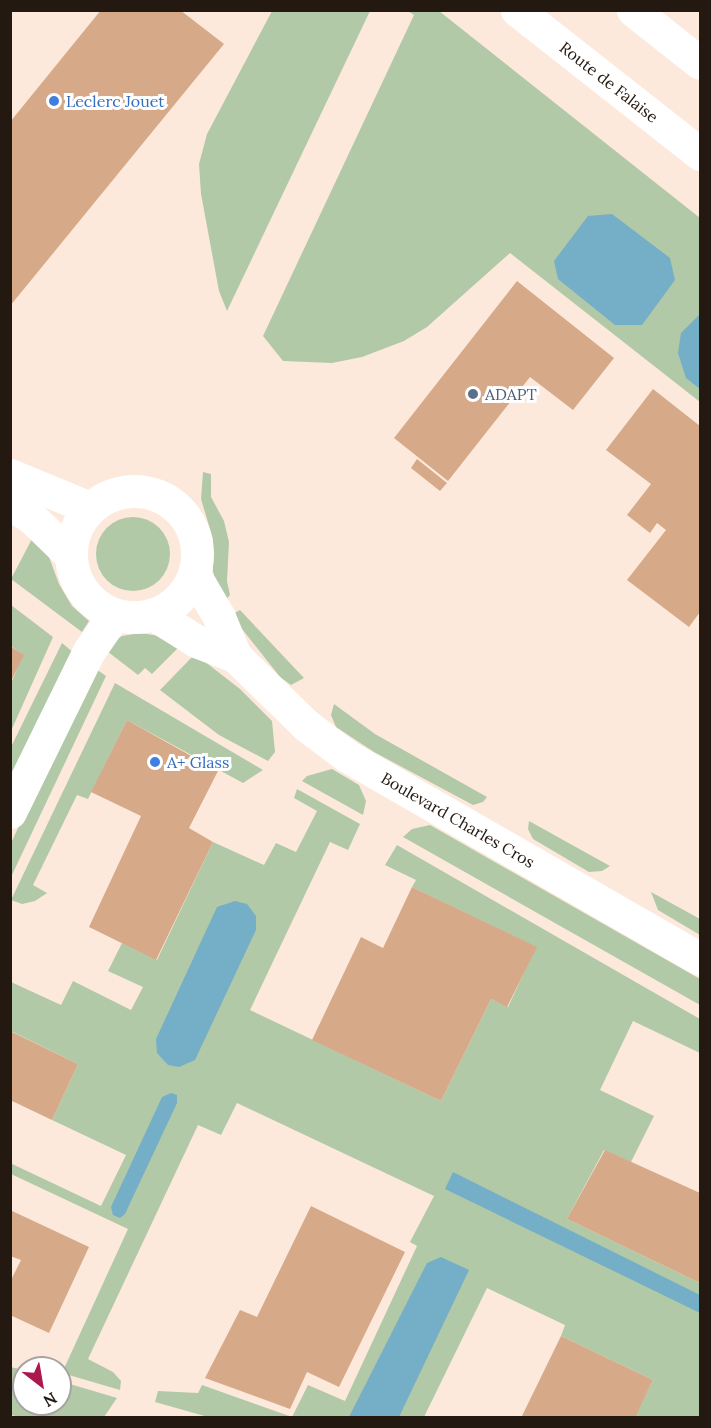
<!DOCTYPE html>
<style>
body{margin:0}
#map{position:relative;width:711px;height:1428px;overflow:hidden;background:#fde9dc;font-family:Lora,serif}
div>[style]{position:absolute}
.green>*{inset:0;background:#b1c9a7}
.round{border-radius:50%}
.water>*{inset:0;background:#75aec7}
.building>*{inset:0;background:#d6a989}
.street>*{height:33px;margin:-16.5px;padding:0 16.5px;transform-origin:16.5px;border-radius:16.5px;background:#fff}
.secondary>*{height:33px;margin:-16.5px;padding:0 16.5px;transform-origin:16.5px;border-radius:16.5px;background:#fff}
.secondary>.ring{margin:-16.5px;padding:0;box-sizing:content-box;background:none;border:33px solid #fff;border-radius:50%}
.highway>*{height:33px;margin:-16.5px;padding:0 16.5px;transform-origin:16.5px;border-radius:16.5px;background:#fff}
.dots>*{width:16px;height:16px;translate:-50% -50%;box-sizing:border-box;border:3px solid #fff;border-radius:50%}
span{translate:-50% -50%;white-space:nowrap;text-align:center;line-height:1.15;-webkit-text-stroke:6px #fff;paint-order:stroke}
.street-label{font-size:16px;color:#241911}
.shop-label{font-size:16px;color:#366cbe}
.left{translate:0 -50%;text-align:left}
.service-label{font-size:16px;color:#4e5e75}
.frame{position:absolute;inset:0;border:12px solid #241911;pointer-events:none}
.north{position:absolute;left:12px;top:1356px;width:60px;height:60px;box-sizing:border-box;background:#fff;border:2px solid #a7a3a0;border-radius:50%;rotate:149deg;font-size:16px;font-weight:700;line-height:24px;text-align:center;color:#241911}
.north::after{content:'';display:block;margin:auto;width:21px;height:27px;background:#ab184d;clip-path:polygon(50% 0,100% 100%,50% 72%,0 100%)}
</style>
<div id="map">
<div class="green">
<i style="clip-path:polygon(272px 11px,370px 11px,227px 311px,219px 291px,201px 194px,199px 164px,207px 134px)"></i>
<i style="clip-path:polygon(408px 11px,439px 11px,700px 218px,700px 402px,510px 253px,427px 327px,404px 341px,362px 357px,332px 363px,283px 361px,263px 336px,414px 15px)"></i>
<i style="clip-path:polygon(203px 472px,211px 474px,211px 497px,224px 521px,229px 542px,227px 581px,230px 595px,225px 601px,216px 586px,213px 571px,213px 539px,201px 499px)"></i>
<i class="round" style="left:96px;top:517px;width:74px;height:74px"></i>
<i style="clip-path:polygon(34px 535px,45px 546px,59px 584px,72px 606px,89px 621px,82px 632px,11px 579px)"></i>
<i style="clip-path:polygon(11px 605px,53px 637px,11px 731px,11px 683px,23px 655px,11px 646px)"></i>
<i style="clip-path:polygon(240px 610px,304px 678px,291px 685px,280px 677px,231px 615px)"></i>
<i style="clip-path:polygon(140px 633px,160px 636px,182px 644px,152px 674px,145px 668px,138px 675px,103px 648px,122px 636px)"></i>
<i style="clip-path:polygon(62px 643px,74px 653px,11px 775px,10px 749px)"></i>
<i style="clip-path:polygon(195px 654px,240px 689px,272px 721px,275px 752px,268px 761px,219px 735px,160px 690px)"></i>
<i style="clip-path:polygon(93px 667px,106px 676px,11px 877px,11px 843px)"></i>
<i style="clip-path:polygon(115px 683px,263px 770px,243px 783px,127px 720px,88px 799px,77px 795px,33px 885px,47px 893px,35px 901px,22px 904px,11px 900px)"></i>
<i style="clip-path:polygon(334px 704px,375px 734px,487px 797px,483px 802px,473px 805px,374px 752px,336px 727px,331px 715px)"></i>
<i style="clip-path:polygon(332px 769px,359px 785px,366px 801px,363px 815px,302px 781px,307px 776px)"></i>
<i style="clip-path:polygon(297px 789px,360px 824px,348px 850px,330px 842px,250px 1010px,441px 1101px,491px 999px,508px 1007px,536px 947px,412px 887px,416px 880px,385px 865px,397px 845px,700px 1019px,700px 1053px,633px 1021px,600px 1090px,654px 1116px,631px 1162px,604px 1150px,567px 1219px,700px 1283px,700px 1417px,635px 1417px,653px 1380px,561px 1336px,565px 1325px,487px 1288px,424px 1417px,208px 1417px,155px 1402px,158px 1391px,198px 1393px,202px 1385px,292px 1417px,308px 1385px,345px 1401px,417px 1246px,410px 1242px,434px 1196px,237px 1103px,221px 1135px,198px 1125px,88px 1359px,113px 1372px,121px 1381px,120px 1390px,62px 1373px,128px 1229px,11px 1174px,10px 1163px,101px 1206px,126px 1155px,52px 1120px,78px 1064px,11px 1031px,11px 982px,61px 1005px,73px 981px,131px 1010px,143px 987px,108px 971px,122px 943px,157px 960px,213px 842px,264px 865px,276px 843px,296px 852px,317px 811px,294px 798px)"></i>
<i style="clip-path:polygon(529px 821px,610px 866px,602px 871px,589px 872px,533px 839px,528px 829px)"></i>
<i style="clip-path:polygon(430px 825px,700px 979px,700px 1005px,403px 837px,412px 829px)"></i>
<i style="clip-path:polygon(651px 892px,700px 919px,700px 935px,658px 910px)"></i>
<i style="clip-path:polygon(10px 1367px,24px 1370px,24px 1404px,60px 1404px,60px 1381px,117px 1398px,104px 1417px,20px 1417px,11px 1415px)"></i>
</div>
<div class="water">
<i style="clip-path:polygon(612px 214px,670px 258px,675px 280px,642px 325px,615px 325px,558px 279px,554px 261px,588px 216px)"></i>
<i style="clip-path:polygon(700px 314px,700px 389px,686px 378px,678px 353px,681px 333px)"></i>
<i style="clip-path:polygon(235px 901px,247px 904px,256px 916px,256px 930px,195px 1060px,179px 1067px,168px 1065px,157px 1053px,156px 1039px,217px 907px)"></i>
<i style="clip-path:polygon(171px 1093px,177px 1095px,177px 1103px,125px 1214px,120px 1218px,113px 1215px,111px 1207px,162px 1097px)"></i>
<i style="clip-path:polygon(453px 1172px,700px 1295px,700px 1313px,445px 1189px)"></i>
<i style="clip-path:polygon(441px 1257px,469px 1270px,399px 1417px,349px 1417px,427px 1263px)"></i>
</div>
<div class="building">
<i style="clip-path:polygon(101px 10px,180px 10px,224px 44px,10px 306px,10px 122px)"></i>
<i style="clip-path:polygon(517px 281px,614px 358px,573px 410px,530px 377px,448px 481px,394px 438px)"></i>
<i style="clip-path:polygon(653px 389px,700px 426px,700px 612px,689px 627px,627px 580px,666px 530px,657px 523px,650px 533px,627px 515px,651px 484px,606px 450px)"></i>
<i style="clip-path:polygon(417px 459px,447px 483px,440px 491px,411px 468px)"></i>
<i style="clip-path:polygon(10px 646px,24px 655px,10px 683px)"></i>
<i style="clip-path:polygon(127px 720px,218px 771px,189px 828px,213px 842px,156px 960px,89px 927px,141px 816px,91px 792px)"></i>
<i style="clip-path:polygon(412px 887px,537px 947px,507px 1007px,491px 999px,441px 1101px,312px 1040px,361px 937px,383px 948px)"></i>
<i style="clip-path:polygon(10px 1031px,78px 1064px,52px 1120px,10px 1100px)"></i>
<i style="clip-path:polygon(605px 1150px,700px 1193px,700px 1283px,567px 1219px)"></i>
<i style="clip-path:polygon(311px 1206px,405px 1252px,339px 1387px,307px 1372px,290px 1409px,205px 1378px,240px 1310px,257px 1317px)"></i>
<i style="clip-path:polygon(10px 1210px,89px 1247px,49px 1333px,10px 1315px,10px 1282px,21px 1260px,10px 1256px)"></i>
<i style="clip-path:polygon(561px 1336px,653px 1380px,635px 1418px,521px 1418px)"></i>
</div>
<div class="street">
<i style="left:194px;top:574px;width:50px;rotate:59.8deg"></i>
<i style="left:219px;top:617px;width:42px;rotate:67.7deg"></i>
<i style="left:153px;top:614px;width:51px;rotate:32.1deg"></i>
<i style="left:196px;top:641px;width:42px;rotate:21deg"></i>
<i style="left:235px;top:656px;width:100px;rotate:44.2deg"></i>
<i style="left:307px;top:726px;width:50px;rotate:36.9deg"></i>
<i style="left:347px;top:756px;width:407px;rotate:29.9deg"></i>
<i style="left:10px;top:812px;width:179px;rotate:-63.9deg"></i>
<i style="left:89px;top:651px;width:44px;rotate:-55.2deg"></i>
</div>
<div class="secondary">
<i style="left:10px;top:475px;width:87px;rotate:22.4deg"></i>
<i class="ring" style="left:71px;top:491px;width:93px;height:93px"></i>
<i style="left:10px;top:504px;width:26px;rotate:32deg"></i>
<i style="left:32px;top:518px;width:53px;rotate:44.2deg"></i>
</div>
<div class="highway">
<i style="left:517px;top:10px;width:233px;rotate:38.2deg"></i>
<i style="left:633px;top:10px;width:85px;rotate:38.3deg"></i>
</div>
<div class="dots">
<i style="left:54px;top:101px;background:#3f7fe0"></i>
<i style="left:473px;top:394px;background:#5c6f8a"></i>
<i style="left:155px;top:762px;background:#3f7fe0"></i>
</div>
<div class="street-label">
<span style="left:609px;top:82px;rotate:38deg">Route de Falaise</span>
<span style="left:458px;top:820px;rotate:30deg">Boulevard Charles Cros</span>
</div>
<div class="shop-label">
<span class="left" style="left:66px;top:101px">Leclerc Jouet</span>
<span class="left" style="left:167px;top:762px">A+ Glass</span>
</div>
<div class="service-label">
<span class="left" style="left:485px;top:394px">ADAPT</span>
</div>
<div class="frame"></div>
<div class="north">N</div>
</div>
